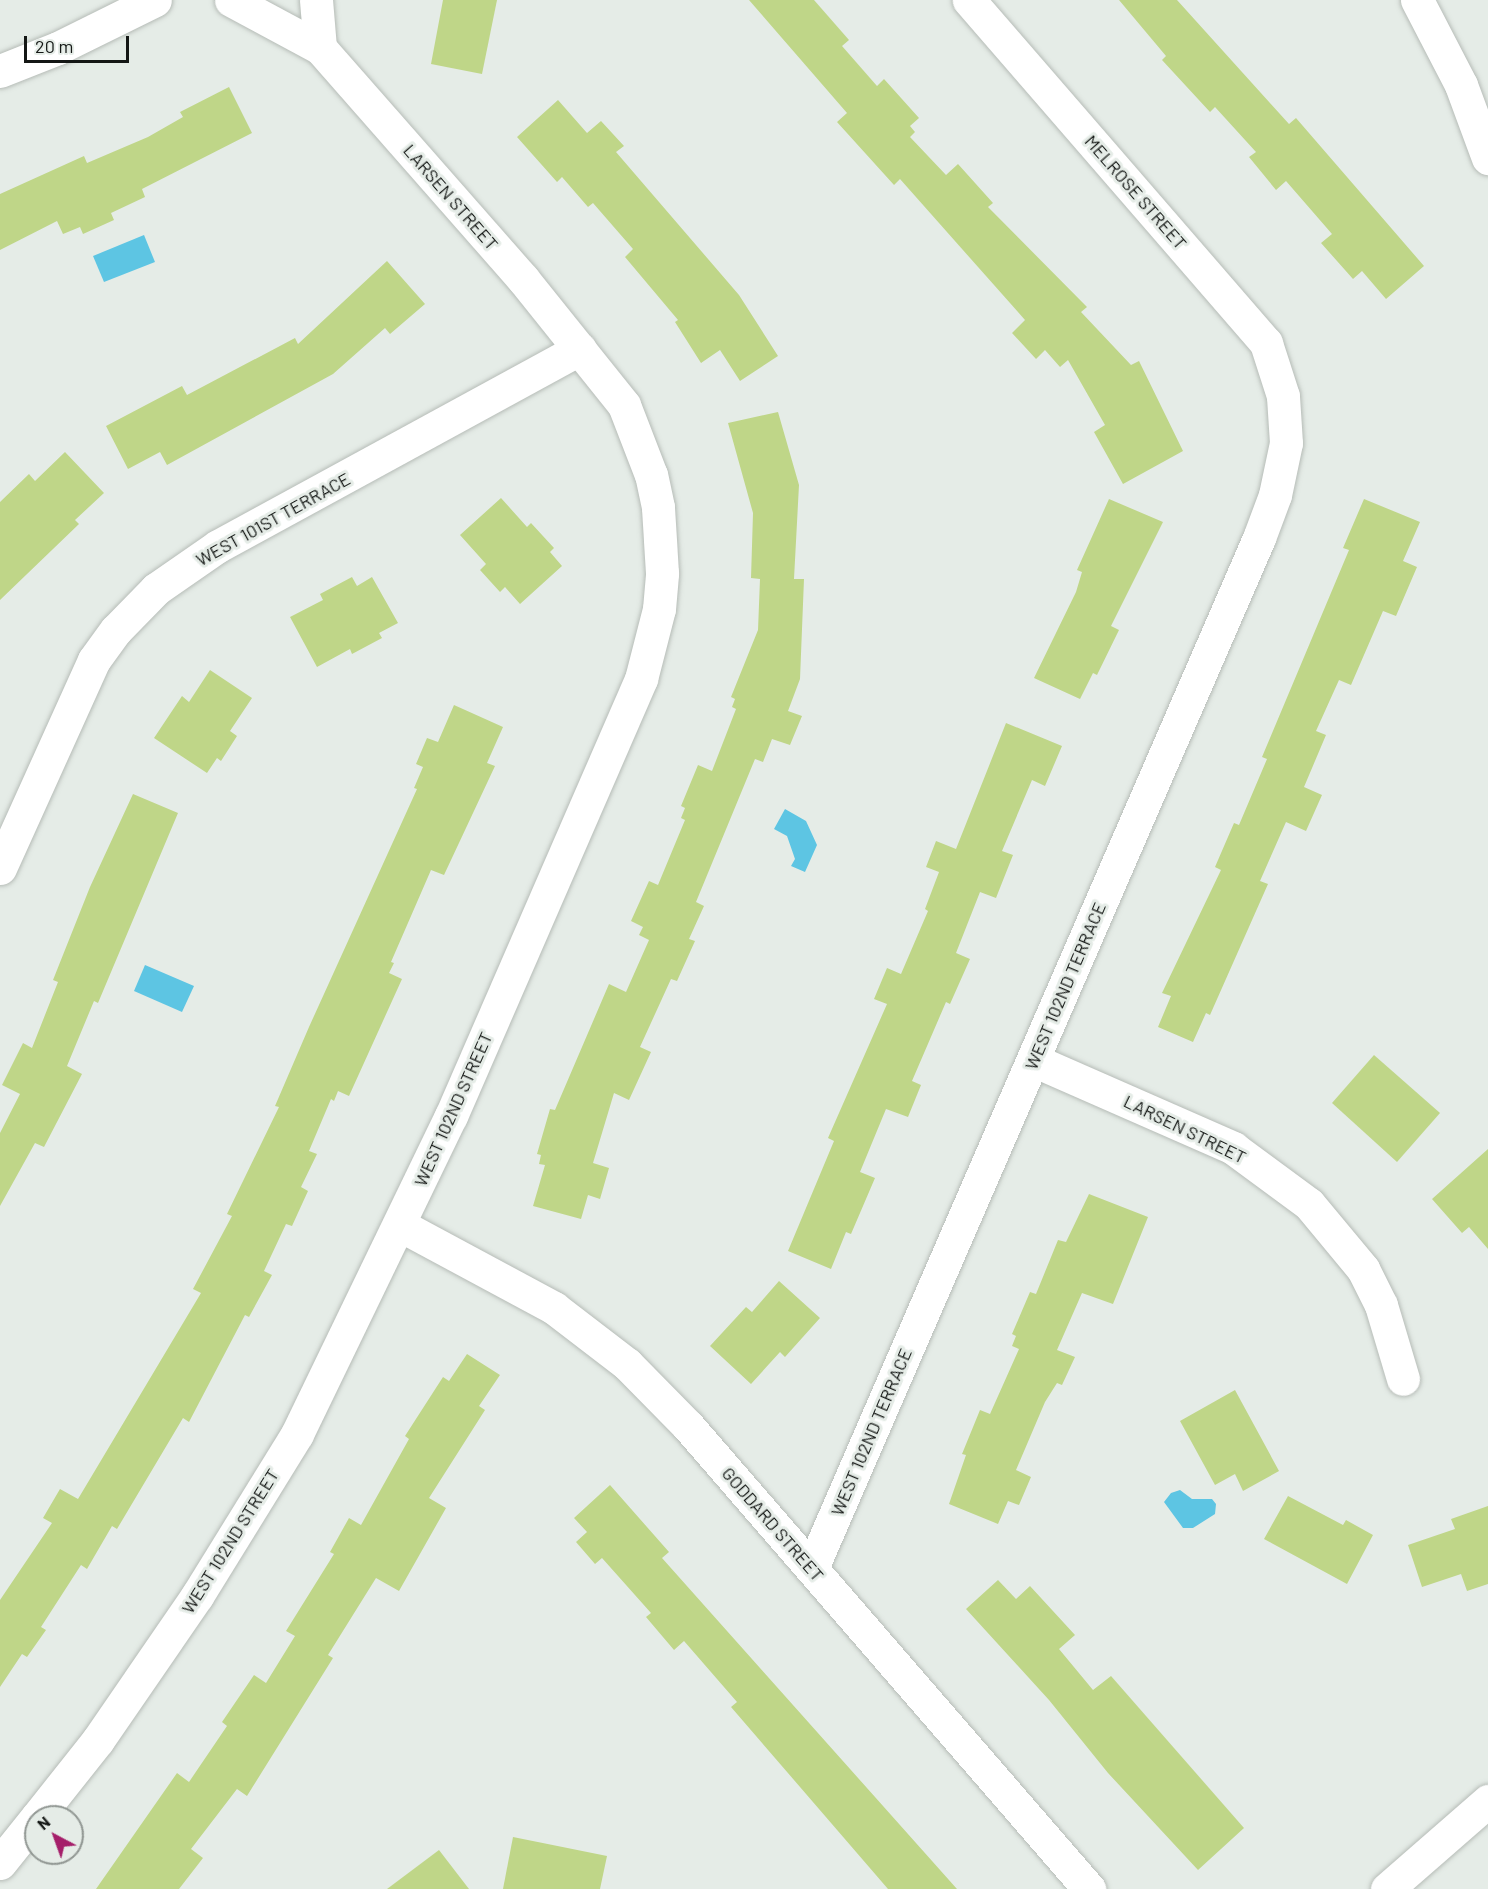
<!DOCTYPE html>
<style>
body{margin:0}
#map{position:relative;width:1488px;height:1889px;overflow:hidden;background:#e5ece7;font-family:Barlow,sans-serif}
div>[style]{position:absolute}
.water>*{inset:0;background:#5dc5e3}
.building>*{inset:0;background:#bfd688}
.roads{filter:drop-shadow(0 0 2px #b6bcb7) drop-shadow(0 0 2px #b6bcb7)}
.street>*{height:33px;margin:-16.5px;padding:0 16.5px;transform-origin:16.5px;border-radius:16.5px;background:#fff}
.secondary>*{height:33px;margin:-16.5px;padding:0 16.5px;transform-origin:16.5px;border-radius:16.5px;background:#fff}
.highway>*{height:33px;margin:-16.5px;padding:0 16.5px;transform-origin:16.5px;border-radius:16.5px;background:#fff}
span{translate:-50% -50%;white-space:nowrap;text-align:center;line-height:1.15;-webkit-text-stroke:6px #e5ece7;paint-order:stroke}
.street-label{font-size:18px;color:#141715}
.north{position:absolute;left:24px;top:1805px;width:60px;height:60px;box-sizing:border-box;background:#e5ece7;border:2px solid #919793;border-radius:50%;rotate:319deg;font-size:16px;font-weight:700;line-height:24px;text-align:center;color:#141715}
.north::after{content:'';display:block;margin:auto;width:21px;height:27px;background:#a51f6a;clip-path:polygon(50% 0,100% 100%,50% 72%,0 100%)}
.scale{position:absolute;left:24px;top:36px;width:105px;height:27px;box-sizing:border-box;border:3px solid #141715;border-top:0;padding-left:8px;font-size:18px;line-height:21px;white-space:nowrap;color:#141715;-webkit-text-stroke:4px #e5ece7;paint-order:stroke}
</style>
<div id="map">
<div class="water">
<i style="clip-path:polygon(144px 235px,155px 262px,104px 282px,93px 256px)"></i>
<i style="clip-path:polygon(785px 809px,806px 821px,817px 845px,805px 872px,791px 866px,795px 859px,787px 836px,774px 829px)"></i>
<i style="clip-path:polygon(145px 965px,194px 986px,182px 1012px,134px 991px)"></i>
<i style="clip-path:polygon(1180px 1490px,1192px 1499px,1212px 1499px,1216px 1504px,1215px 1514px,1193px 1528px,1183px 1528px,1164px 1502px,1171px 1493px)"></i>
</div>
<div class="building">
<i style="clip-path:polygon(443px 0,497px 0,482px 74px,431px 64px)"></i>
<i style="clip-path:polygon(749px 0,814px 0,849px 40px,842px 46px,877px 86px,884px 79px,919px 118px,910px 126px,915px 132px,910px 137px,946px 175px,958px 164px,993px 203px,988px 207px,1087px 307px,1081px 312px,1131px 365px,1139px 361px,1183px 451px,1123px 484px,1094px 432px,1105px 425px,1068px 360px,1060px 367px,1045px 350px,1036px 359px,1012px 333px,1025px 320px,900px 179px,894px 185px,837px 122px,847px 113px)"></i>
<i style="clip-path:polygon(1119px 0,1177px 0,1289px 124px,1296px 118px,1424px 266px,1386px 299px,1362px 271px,1353px 279px,1321px 243px,1332px 234px,1286px 181px,1276px 190px,1249px 157px,1256px 152px,1215px 107px,1210px 112px,1162px 60px,1166px 56px)"></i>
<i style="clip-path:polygon(229px 87px,252px 133px,142px 189px,145px 197px,111px 213px,114px 220px,83px 234px,80px 227px,63px 234px,57px 221px,0 250px,0 194px,84px 156px,87px 163px,148px 137px,183px 117px,180px 112px)"></i>
<i style="clip-path:polygon(558px 100px,587px 133px,601px 121px,624px 146px,616px 152px,739px 295px,778px 356px,740px 381px,720px 350px,701px 363px,675px 322px,678px 320px,625px 257px,633px 249px,593px 203px,588px 207px,562px 177px,557px 182px,517px 137px)"></i>
<i style="clip-path:polygon(387px 261px,425px 304px,390px 334px,385px 328px,333px 374px,167px 465px,160px 452px,128px 469px,106px 426px,182px 386px,187px 395px,295px 338px,298px 344px)"></i>
<i style="clip-path:polygon(778px 412px,799px 485px,794px 579px,804px 579px,800px 679px,788px 711px,802px 716px,790px 745px,772px 739px,763px 762px,755px 759px,696px 902px,704px 906px,689px 939px,695px 941px,677px 981px,671px 979px,640px 1047px,651px 1052px,629px 1100px,614px 1093px,593px 1163px,609px 1168px,600px 1199px,588px 1195px,581px 1219px,533px 1206px,545px 1165px,539px 1164px,541px 1155px,537px 1154px,550px 1109px,555px 1110px,609px 984px,626px 992px,649px 940px,639px 935px,643px 927px,631px 921px,649px 881px,658px 885px,685px 820px,681px 818px,685px 808px,681px 806px,698px 765px,712px 771px,736px 709px,732px 707px,735px 699px,731px 697px,758px 630px,760px 579px,751px 578px,753px 513px,728px 423px)"></i>
<i style="clip-path:polygon(65px 452px,104px 493px,75px 520px,79px 524px,0 600px,0 502px,29px 474px,35px 481px)"></i>
<i style="clip-path:polygon(501px 498px,527px 527px,531px 523px,554px 548px,550px 552px,562px 566px,520px 604px,505px 587px,500px 592px,480px 570px,486px 564px,460px 535px)"></i>
<i style="clip-path:polygon(1109px 499px,1163px 522px,1111px 626px,1119px 630px,1097px 675px,1093px 673px,1080px 699px,1034px 678px,1076px 592px,1082px 572px,1077px 570px)"></i>
<i style="clip-path:polygon(1364px 499px,1420px 522px,1403px 561px,1417px 567px,1396px 616px,1383px 611px,1351px 685px,1339px 680px,1316px 731px,1326px 735px,1304px 787px,1322px 795px,1306px 831px,1286px 822px,1260px 881px,1268px 884px,1210px 1015px,1206px 1013px,1193px 1042px,1158px 1027px,1171px 996px,1162px 993px,1221px 870px,1215px 867px,1234px 823px,1239px 825px,1267px 759px,1262px 757px,1349px 550px,1343px 548px)"></i>
<i style="clip-path:polygon(352px 577px,357px 586px,372px 577px,398px 623px,379px 633px,382px 638px,352px 654px,350px 649px,317px 667px,290px 617px,323px 600px,320px 594px)"></i>
<i style="clip-path:polygon(210px 670px,252px 698px,230px 731px,237px 736px,221px 761px,217px 758px,207px 773px,154px 738px,182px 696px,189px 702px)"></i>
<i style="clip-path:polygon(454px 705px,503px 727px,487px 763px,495px 766px,444px 875px,431px 870px,391px 962px,394px 963px,389px 973px,402px 979px,349px 1096px,338px 1091px,334px 1101px,331px 1099px,309px 1151px,317px 1154px,301px 1187px,308px 1191px,292px 1226px,286px 1224px,264px 1271px,272px 1275px,249px 1317px,245px 1315px,189px 1422px,183px 1418px,117px 1529px,112px 1526px,87px 1569px,81px 1565px,41px 1627px,46px 1630px,27px 1657px,22px 1654px,0 1687px,0 1600px,52px 1523px,43px 1518px,60px 1489px,78px 1499px,201px 1293px,193px 1289px,232px 1216px,227px 1214px,279px 1107px,275px 1106px,309px 1027px,417px 789px,414px 788px,423px 767px,416px 764px,427px 738px,438px 742px)"></i>
<i style="clip-path:polygon(1006px 723px,1062px 746px,1045px 786px,1032px 780px,1002px 851px,1013px 855px,996px 898px,980px 892px,956px 953px,970px 959px,950px 1004px,946px 1002px,912px 1081px,921px 1085px,908px 1117px,886px 1109px,860px 1172px,875px 1178px,851px 1234px,846px 1232px,831px 1269px,788px 1251px,834px 1141px,828px 1138px,887px 1004px,874px 999px,887px 968px,901px 974px,928px 911px,925px 909px,939px 872px,926px 867px,936px 841px,956px 849px)"></i>
<i style="clip-path:polygon(133px 794px,178px 813px,98px 1003px,94px 1001px,67px 1066px,82px 1074px,44px 1147px,35px 1143px,0 1206px,0 1133px,20px 1094px,2px 1085px,23px 1043px,32px 1048px,58px 982px,53px 980px,90px 887px)"></i>
<i style="clip-path:polygon(1374px 1055px,1440px 1113px,1397px 1162px,1332px 1103px)"></i>
<i style="clip-path:polygon(1488px 1149px,1488px 1249px,1469px 1227px,1462px 1233px,1432px 1199px)"></i>
<i style="clip-path:polygon(1089px 1194px,1148px 1217px,1113px 1304px,1082px 1293px,1057px 1350px,1075px 1357px,1062px 1385px,1057px 1383px,1045px 1402px,1016px 1470px,1031px 1477px,1019px 1505px,1008px 1501px,998px 1524px,949px 1504px,966px 1455px,962px 1454px,980px 1410px,990px 1414px,1019px 1349px,1012px 1346px,1016px 1336px,1012px 1334px,1030px 1292px,1036px 1294px,1058px 1240px,1066px 1242px)"></i>
<i style="clip-path:polygon(779px 1281px,820px 1318px,785px 1357px,780px 1352px,751px 1384px,710px 1346px,746px 1307px,752px 1312px)"></i>
<i style="clip-path:polygon(467px 1354px,500px 1375px,479px 1406px,485px 1410px,429px 1498px,446px 1508px,399px 1591px,376px 1578px,328px 1655px,333px 1658px,247px 1796px,237px 1789px,191px 1849px,203px 1858px,179px 1889px,96px 1889px,177px 1773px,189px 1782px,227px 1726px,222px 1722px,254px 1675px,266px 1683px,295px 1636px,286px 1631px,334px 1554px,330px 1552px,349px 1518px,361px 1525px,409px 1439px,405px 1436px,443px 1377px,449px 1381px)"></i>
<i style="clip-path:polygon(1235px 1390px,1279px 1471px,1243px 1491px,1235px 1474px,1215px 1485px,1180px 1421px)"></i>
<i style="clip-path:polygon(610px 1485px,669px 1552px,662px 1558px,957px 1889px,888px 1889px,731px 1707px,737px 1702px,684px 1641px,674px 1650px,646px 1617px,651px 1613px,602px 1558px,595px 1564px,576px 1542px,587px 1532px,574px 1518px)"></i>
<i style="clip-path:polygon(1288px 1496px,1343px 1525px,1346px 1520px,1373px 1535px,1347px 1584px,1264px 1539px)"></i>
<i style="clip-path:polygon(1488px 1506px,1488px 1584px,1467px 1591px,1461px 1574px,1422px 1587px,1408px 1545px,1455px 1529px,1451px 1519px)"></i>
<i style="clip-path:polygon(998px 1580px,1016px 1599px,1030px 1586px,1075px 1635px,1059px 1649px,1093px 1690px,1111px 1676px,1244px 1828px,1198px 1870px,1108px 1773px,1049px 1700px,966px 1609px)"></i>
<i style="clip-path:polygon(513px 1837px,607px 1856px,600px 1889px,503px 1889px)"></i>
<i style="clip-path:polygon(439px 1850px,469px 1889px,387px 1889px)"></i>
</div>
<div class="roads">
<div class="street">
<i style="left:316px;top:0;width:48px;rotate:85.2deg"></i>
<i style="left:0;top:71px;width:62px;rotate:-21.6deg"></i>
<i style="left:58px;top:48px;width:108px;rotate:-26.3deg"></i>
<i style="left:0;top:868px;width:228px;rotate:-65.7deg"></i>
<i style="left:94px;top:660px;width:37px;rotate:-54deg"></i>
<i style="left:116px;top:630px;width:57px;rotate:-45.7deg"></i>
<i style="left:156px;top:589px;width:75px;rotate:-34.7deg"></i>
<i style="left:218px;top:546px;width:412px;rotate:-28.6deg"></i>
<i style="left:1033px;top:1060px;width:219px;rotate:23.7deg"></i>
<i style="left:1233px;top:1148px;width:94px;rotate:36.4deg"></i>
<i style="left:1309px;top:1204px;width:85px;rotate:50.3deg"></i>
<i style="left:1363px;top:1269px;width:40px;rotate:63.4deg"></i>
<i style="left:1381px;top:1305px;width:77px;rotate:73.4deg"></i>
<i style="left:400px;top:1225px;width:175px;rotate:28.3deg"></i>
<i style="left:554px;top:1308px;width:92px;rotate:37.5deg"></i>
<i style="left:627px;top:1364px;width:87px;rotate:45.5deg"></i>
<i style="left:688px;top:1426px;width:613px;rotate:49.1deg"></i>
<i style="left:812px;top:1568px;width:1123px;rotate:-66.54deg"></i>
<i style="left:1259px;top:538px;width:46px;rotate:-69.6deg"></i>
<i style="left:1275px;top:495px;width:53px;rotate:-78.1deg"></i>
<i style="left:1286px;top:443px;width:47px;rotate:-93.7deg"></i>
<i style="left:1283px;top:396px;width:56px;rotate:-107.8deg"></i>
<i style="left:1266px;top:343px;width:454px;rotate:-130.9deg"></i>
<i style="left:37px;top:1817px;width:98px;rotate:-51.6deg"></i>
<i style="left:98px;top:1740px;width:175px;rotate:-55.5deg"></i>
<i style="left:197px;top:1596px;width:190px;rotate:-58.3deg"></i>
<i style="left:297px;top:1434px;width:353px;rotate:-64.2deg"></i>
<i style="left:451px;top:1116px;width:477px;rotate:-66.5deg"></i>
<i style="left:641px;top:679px;width:72px;rotate:-75.6deg"></i>
<i style="left:659px;top:609px;width:36px;rotate:-85deg"></i>
<i style="left:662px;top:573px;width:66px;rotate:-93.5deg"></i>
<i style="left:658px;top:507px;width:33px;rotate:-102deg"></i>
<i style="left:651px;top:475px;width:75px;rotate:-111.1deg"></i>
<i style="left:624px;top:405px;width:161px;rotate:-128.7deg"></i>
<i style="left:523px;top:279px;width:308px;rotate:-131.3deg"></i>
<i style="left:320px;top:48px;width:101px;rotate:-151.7deg"></i>
<i style="left:0;top:1863px;width:58px;rotate:-51.3deg"></i>
</div>
<div class="secondary">
<i style="left:1387px;top:1889px;width:134px;rotate:-41.1deg"></i>
</div>
<div class="highway">
<i style="left:1417px;top:0;width:96px;rotate:62.6deg"></i>
<i style="left:1461px;top:85px;width:78px;rotate:69.7deg"></i>
</div>
</div>
<div class="street-label">
<span style="left:1136px;top:192px;rotate:49deg">MELROSE STREET</span>
<span style="left:451px;top:197px;rotate:49deg">LARSEN STREET</span>
<span style="left:273px;top:519px;rotate:-29deg">WEST 101ST TERRACE</span>
<span style="left:1065px;top:986px;rotate:-67deg">WEST 102ND TERRACE</span>
<span style="left:453px;top:1109px;rotate:-66deg">WEST 102ND STREET</span>
<span style="left:1185px;top:1129px;rotate:26deg">LARSEN STREET</span>
<span style="left:871px;top:1432px;rotate:-67deg">WEST 102ND TERRACE</span>
<span style="left:773px;top:1524px;rotate:49deg">GODDARD STREET</span>
<span style="left:230px;top:1541px;rotate:-58deg">WEST 102ND STREET</span>
</div>
<div class="north">N</div>
<div class="scale">20 m</div>
</div>
